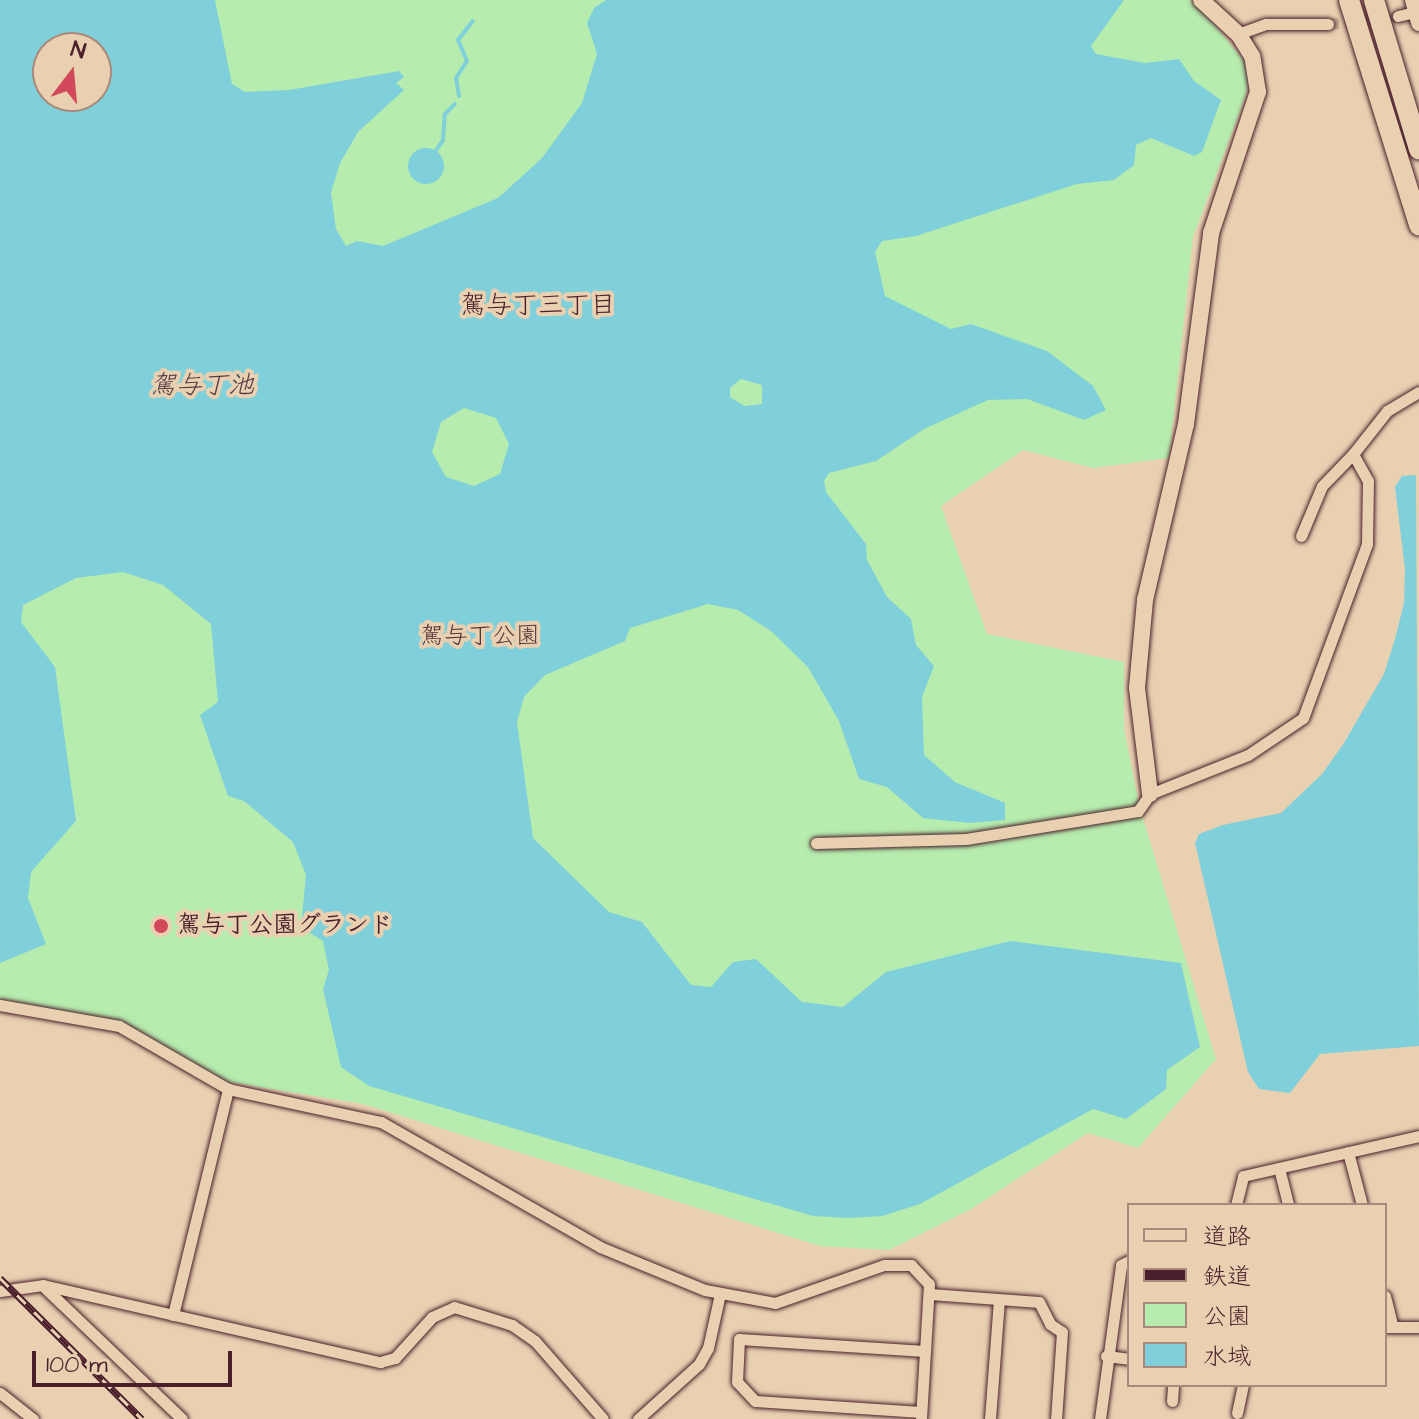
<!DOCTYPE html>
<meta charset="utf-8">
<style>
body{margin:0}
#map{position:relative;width:1419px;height:1419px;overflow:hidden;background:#e9d0b1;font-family:"Architects Daughter","Klee One",sans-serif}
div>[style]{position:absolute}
.green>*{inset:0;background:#b6ecae}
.water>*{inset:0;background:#7fd0da}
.round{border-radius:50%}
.stream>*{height:4px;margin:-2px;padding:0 2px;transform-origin:2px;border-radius:2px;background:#7fd0da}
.street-tunnel>*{height:11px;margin-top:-5.5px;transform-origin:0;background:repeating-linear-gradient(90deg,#c9ad96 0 11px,transparent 0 16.5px)}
.roads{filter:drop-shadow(0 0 2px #4a1f2b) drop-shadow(0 0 2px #4a1f2b)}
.street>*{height:11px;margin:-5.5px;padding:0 5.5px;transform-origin:5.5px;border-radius:5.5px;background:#e9d0b1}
.secondary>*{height:16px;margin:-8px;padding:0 8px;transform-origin:8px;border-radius:8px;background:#e9d0b1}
.highway>*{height:20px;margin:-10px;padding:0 10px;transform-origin:10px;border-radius:10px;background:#e9d0b1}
.rail>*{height:7px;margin-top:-3.5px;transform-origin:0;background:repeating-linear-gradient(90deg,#e9d0b1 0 12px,#4a1f2b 0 24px);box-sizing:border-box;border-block:2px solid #4a1f2b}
.dots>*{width:22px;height:22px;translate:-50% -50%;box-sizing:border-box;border:4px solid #e9d0b1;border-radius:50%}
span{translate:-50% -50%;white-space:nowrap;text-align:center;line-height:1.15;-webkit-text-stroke:8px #e9d0b1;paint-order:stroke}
.park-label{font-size:24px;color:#553438}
.poi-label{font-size:24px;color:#4a1f2b;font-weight:700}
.left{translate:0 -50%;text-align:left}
.neighbourhood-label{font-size:26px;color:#4a1f2b}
.water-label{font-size:26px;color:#523a45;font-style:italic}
.legend{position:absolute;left:1127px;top:1203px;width:260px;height:184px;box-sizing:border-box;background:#e9d0b1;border:2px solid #a9897b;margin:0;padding:10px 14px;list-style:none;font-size:24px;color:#4a1f2b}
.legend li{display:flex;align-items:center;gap:16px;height:40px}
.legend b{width:40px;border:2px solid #a9897b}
.north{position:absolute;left:32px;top:32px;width:80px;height:80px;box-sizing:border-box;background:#e9d0b1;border:2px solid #a9897b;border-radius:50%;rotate:16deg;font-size:22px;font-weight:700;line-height:32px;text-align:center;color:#4a1f2b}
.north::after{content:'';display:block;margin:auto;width:28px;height:36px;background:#d1495b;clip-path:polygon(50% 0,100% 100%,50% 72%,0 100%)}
.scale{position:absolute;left:32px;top:1351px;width:200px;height:36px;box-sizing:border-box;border:4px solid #4a1f2b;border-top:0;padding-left:10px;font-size:24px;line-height:28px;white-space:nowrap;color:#4a1f2b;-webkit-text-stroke:6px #e9d0b1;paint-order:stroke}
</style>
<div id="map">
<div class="green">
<i style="clip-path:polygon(evenodd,0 0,1190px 0,1216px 26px,1248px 66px,1247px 92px,1193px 237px,1169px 458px,1093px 468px,1023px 450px,941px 506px,987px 634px,1124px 662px,1124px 728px,1139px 805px,1216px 1059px,1138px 1148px,1088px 1133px,971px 1209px,889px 1250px,820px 1246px,363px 1104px,228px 1082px,120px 1023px,0 1001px,0 0,48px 48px,96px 48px,96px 96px,48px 96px,48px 48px)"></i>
</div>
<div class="water">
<i style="clip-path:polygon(evenodd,0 0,215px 0,232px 84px,245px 92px,289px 90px,399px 71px,404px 77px,396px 83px,404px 90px,358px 132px,340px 163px,331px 193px,336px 229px,346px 246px,357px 241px,383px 246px,498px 198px,542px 158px,582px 103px,597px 54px,587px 23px,594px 8px,606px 0,1124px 0,1091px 46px,1096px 54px,1145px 63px,1179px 59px,1194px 81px,1221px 100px,1202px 152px,1194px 156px,1151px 138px,1136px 145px,1134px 165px,1114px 180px,1077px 184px,916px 236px,882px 241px,875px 252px,885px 296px,951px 329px,971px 324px,1047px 351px,1093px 386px,1106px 410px,1084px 420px,1027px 399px,988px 400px,924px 429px,876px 461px,829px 473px,824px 481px,826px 492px,866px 544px,867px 560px,887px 597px,911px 619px,916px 645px,934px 666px,922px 697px,924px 755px,955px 782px,1005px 803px,1005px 820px,970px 823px,923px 818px,887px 787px,859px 779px,839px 721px,808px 667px,771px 631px,738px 610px,708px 604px,630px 628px,625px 641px,545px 675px,524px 697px,517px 722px,533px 838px,609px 912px,642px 922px,691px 985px,711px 987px,733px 962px,756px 959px,802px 1002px,843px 1007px,886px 972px,1010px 941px,1181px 963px,1200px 1047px,1167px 1070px,1166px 1089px,1126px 1119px,1093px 1109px,920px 1204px,882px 1216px,850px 1218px,813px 1216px,369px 1086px,341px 1067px,323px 989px,329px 970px,323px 941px,301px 927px,306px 875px,293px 842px,244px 801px,228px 796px,200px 715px,218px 702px,211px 624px,163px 585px,123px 572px,76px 578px,23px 605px,21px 622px,55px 667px,76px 821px,31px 872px,28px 898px,46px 944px,0 963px,0 0,96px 48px,96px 96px,48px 96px,48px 48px,96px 48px,0 0,741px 379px,762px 385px,762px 404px,744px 406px,730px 397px,730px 388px,741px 379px,0 0,464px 408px,496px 418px,509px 444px,500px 474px,474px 486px,446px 477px,432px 452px,441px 422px,464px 408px)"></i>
<i class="round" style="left:408px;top:148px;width:36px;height:36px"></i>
<i style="clip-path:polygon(1416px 475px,1419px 1046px,1320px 1054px,1290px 1093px,1259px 1089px,1248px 1072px,1195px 843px,1199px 834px,1223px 825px,1281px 813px,1322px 774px,1344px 743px,1384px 674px,1395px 639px,1404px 603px,1405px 569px,1395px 487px,1402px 476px)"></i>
</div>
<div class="stream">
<i style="left:459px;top:96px;width:18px;rotate:-99deg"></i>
<i style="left:456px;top:78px;width:20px;rotate:-57deg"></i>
<i style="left:467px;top:61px;width:23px;rotate:-113deg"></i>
<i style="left:458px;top:40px;width:24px;rotate:-52deg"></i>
<i style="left:433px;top:155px;width:18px;rotate:-56deg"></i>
<i style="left:443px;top:140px;width:26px;rotate:-86deg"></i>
<i style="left:445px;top:114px;width:14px;rotate:-45deg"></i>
</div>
<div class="street-tunnel">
<i style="left:1328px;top:24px;width:70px;rotate:-6.5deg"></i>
</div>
<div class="roads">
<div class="street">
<i style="left:1398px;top:16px;width:18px;rotate:-13deg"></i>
<i style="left:1238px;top:34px;width:30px;rotate:-20deg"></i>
<i style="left:1266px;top:24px;width:62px"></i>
<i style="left:1301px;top:536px;width:54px;rotate:-67.2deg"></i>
<i style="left:1322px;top:486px;width:45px;rotate:-45.9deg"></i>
<i style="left:816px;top:843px;width:150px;rotate:-1.5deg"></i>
<i style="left:966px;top:839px;width:174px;rotate:-9.2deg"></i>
<i style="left:1138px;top:811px;width:21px;rotate:-55deg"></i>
<i style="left:1150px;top:794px;width:105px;rotate:-21.7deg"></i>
<i style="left:1248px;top:755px;width:66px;rotate:-33.9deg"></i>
<i style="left:1303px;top:718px;width:185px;rotate:-69.8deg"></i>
<i style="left:1367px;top:544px;width:63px;rotate:-89.1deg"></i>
<i style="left:1368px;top:481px;width:31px;rotate:-119deg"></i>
<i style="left:1353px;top:454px;width:55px;rotate:-51.7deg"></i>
<i style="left:1387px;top:411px;width:37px;rotate:-31deg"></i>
<i style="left:0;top:1005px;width:121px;rotate:10deg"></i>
<i style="left:119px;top:1026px;width:126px;rotate:30deg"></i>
<i style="left:228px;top:1089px;width:157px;rotate:12.2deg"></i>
<i style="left:381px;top:1122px;width:252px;rotate:29.7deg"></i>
<i style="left:600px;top:1247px;width:113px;rotate:22.3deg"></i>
<i style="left:705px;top:1290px;width:71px;rotate:10.5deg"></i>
<i style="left:775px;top:1303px;width:115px;rotate:-19.2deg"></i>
<i style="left:884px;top:1265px;width:27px"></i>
<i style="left:911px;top:1265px;width:26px;rotate:47deg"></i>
<i style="left:929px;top:1284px;width:135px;rotate:93.4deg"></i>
<i style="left:1348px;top:1152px;width:55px;rotate:75.2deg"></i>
<i style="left:1279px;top:1168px;width:38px;rotate:76deg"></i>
<i style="left:1236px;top:1205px;width:30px;rotate:-76deg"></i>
<i style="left:1243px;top:1176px;width:180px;rotate:-12.8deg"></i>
<i style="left:43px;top:1286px;width:192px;rotate:43.7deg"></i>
<i style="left:0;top:1291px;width:43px;rotate:-7.9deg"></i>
<i style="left:43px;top:1285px;width:346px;rotate:12.9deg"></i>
<i style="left:380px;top:1362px;width:16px;rotate:-15deg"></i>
<i style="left:395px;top:1358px;width:55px;rotate:-47.9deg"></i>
<i style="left:432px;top:1317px;width:24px;rotate:-24deg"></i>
<i style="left:454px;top:1307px;width:61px;rotate:17.2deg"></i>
<i style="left:512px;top:1325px;width:28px;rotate:35deg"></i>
<i style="left:535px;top:1341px;width:103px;rotate:48.9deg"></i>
<i style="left:930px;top:1294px;width:109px;rotate:4.2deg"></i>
<i style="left:1039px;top:1302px;width:25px;rotate:63deg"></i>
<i style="left:1050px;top:1324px;width:14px;rotate:34deg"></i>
<i style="left:1062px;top:1332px;width:87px;rotate:93.9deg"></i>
<i style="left:1385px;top:1296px;width:32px;rotate:76deg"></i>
<i style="left:173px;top:1315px;width:233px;rotate:-76.3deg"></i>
<i style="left:1385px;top:1327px;width:34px"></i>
<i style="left:1106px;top:1356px;width:23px;rotate:7deg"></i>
<i style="left:0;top:1393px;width:42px;rotate:38.2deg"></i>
<i style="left:1172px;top:1401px;width:16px;rotate:-86deg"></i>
<i style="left:921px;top:1412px;width:166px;rotate:-176.2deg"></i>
<i style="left:755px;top:1401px;width:26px;rotate:-133deg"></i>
<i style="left:737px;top:1382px;width:43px;rotate:-87.3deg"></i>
<i style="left:739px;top:1339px;width:186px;rotate:3.7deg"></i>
<i style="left:1237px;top:1413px;width:29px;rotate:-78deg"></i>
<i style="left:638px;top:1419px;width:82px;rotate:-42deg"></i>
<i style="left:699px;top:1364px;width:18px;rotate:-61deg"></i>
<i style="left:708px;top:1348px;width:55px;rotate:-77.5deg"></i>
<i style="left:990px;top:1419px;width:119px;rotate:-85.7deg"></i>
<i style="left:1100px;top:1419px;width:155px;rotate:-82.2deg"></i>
<i style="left:1121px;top:1265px;width:9px;rotate:-27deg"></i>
</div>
<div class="secondary">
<i style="left:1413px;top:0;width:24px;rotate:75deg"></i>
<i style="left:1150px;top:794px;width:107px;rotate:-97deg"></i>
<i style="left:1137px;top:688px;width:88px;rotate:-84.8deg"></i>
<i style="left:1145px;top:600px;width:181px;rotate:-76.9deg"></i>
<i style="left:1186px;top:424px;width:193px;rotate:-82.5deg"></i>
<i style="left:1211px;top:233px;width:149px;rotate:-71.6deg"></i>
<i style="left:1258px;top:92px;width:36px;rotate:-99deg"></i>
<i style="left:1252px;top:56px;width:26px;rotate:-122deg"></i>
<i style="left:1238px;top:34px;width:50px;rotate:-137.4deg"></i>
</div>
<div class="highway">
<i style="left:1349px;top:0;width:236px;rotate:72.7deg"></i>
<i style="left:1374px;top:0;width:156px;rotate:73.2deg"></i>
</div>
</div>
<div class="rail">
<i style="left:0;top:1278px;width:200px;rotate:44.8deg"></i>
</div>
<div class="dots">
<i style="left:161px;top:926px;background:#d1495b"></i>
</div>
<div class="park-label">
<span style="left:480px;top:637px">駕与丁公園</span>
</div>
<div class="poi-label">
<span class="left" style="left:177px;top:926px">駕与丁公園グランド</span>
</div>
<div class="neighbourhood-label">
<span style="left:538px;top:306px">駕与丁三丁目</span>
</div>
<div class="water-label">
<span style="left:202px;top:386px">駕与丁池</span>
</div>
<ul class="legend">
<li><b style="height:10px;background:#e9d0b1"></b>道路</li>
<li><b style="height:10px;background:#4a1f2b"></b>鉄道</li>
<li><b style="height:22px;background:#b6ecae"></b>公園</li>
<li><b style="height:22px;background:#7fd0da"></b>水域</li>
</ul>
<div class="north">N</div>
<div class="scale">100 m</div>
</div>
